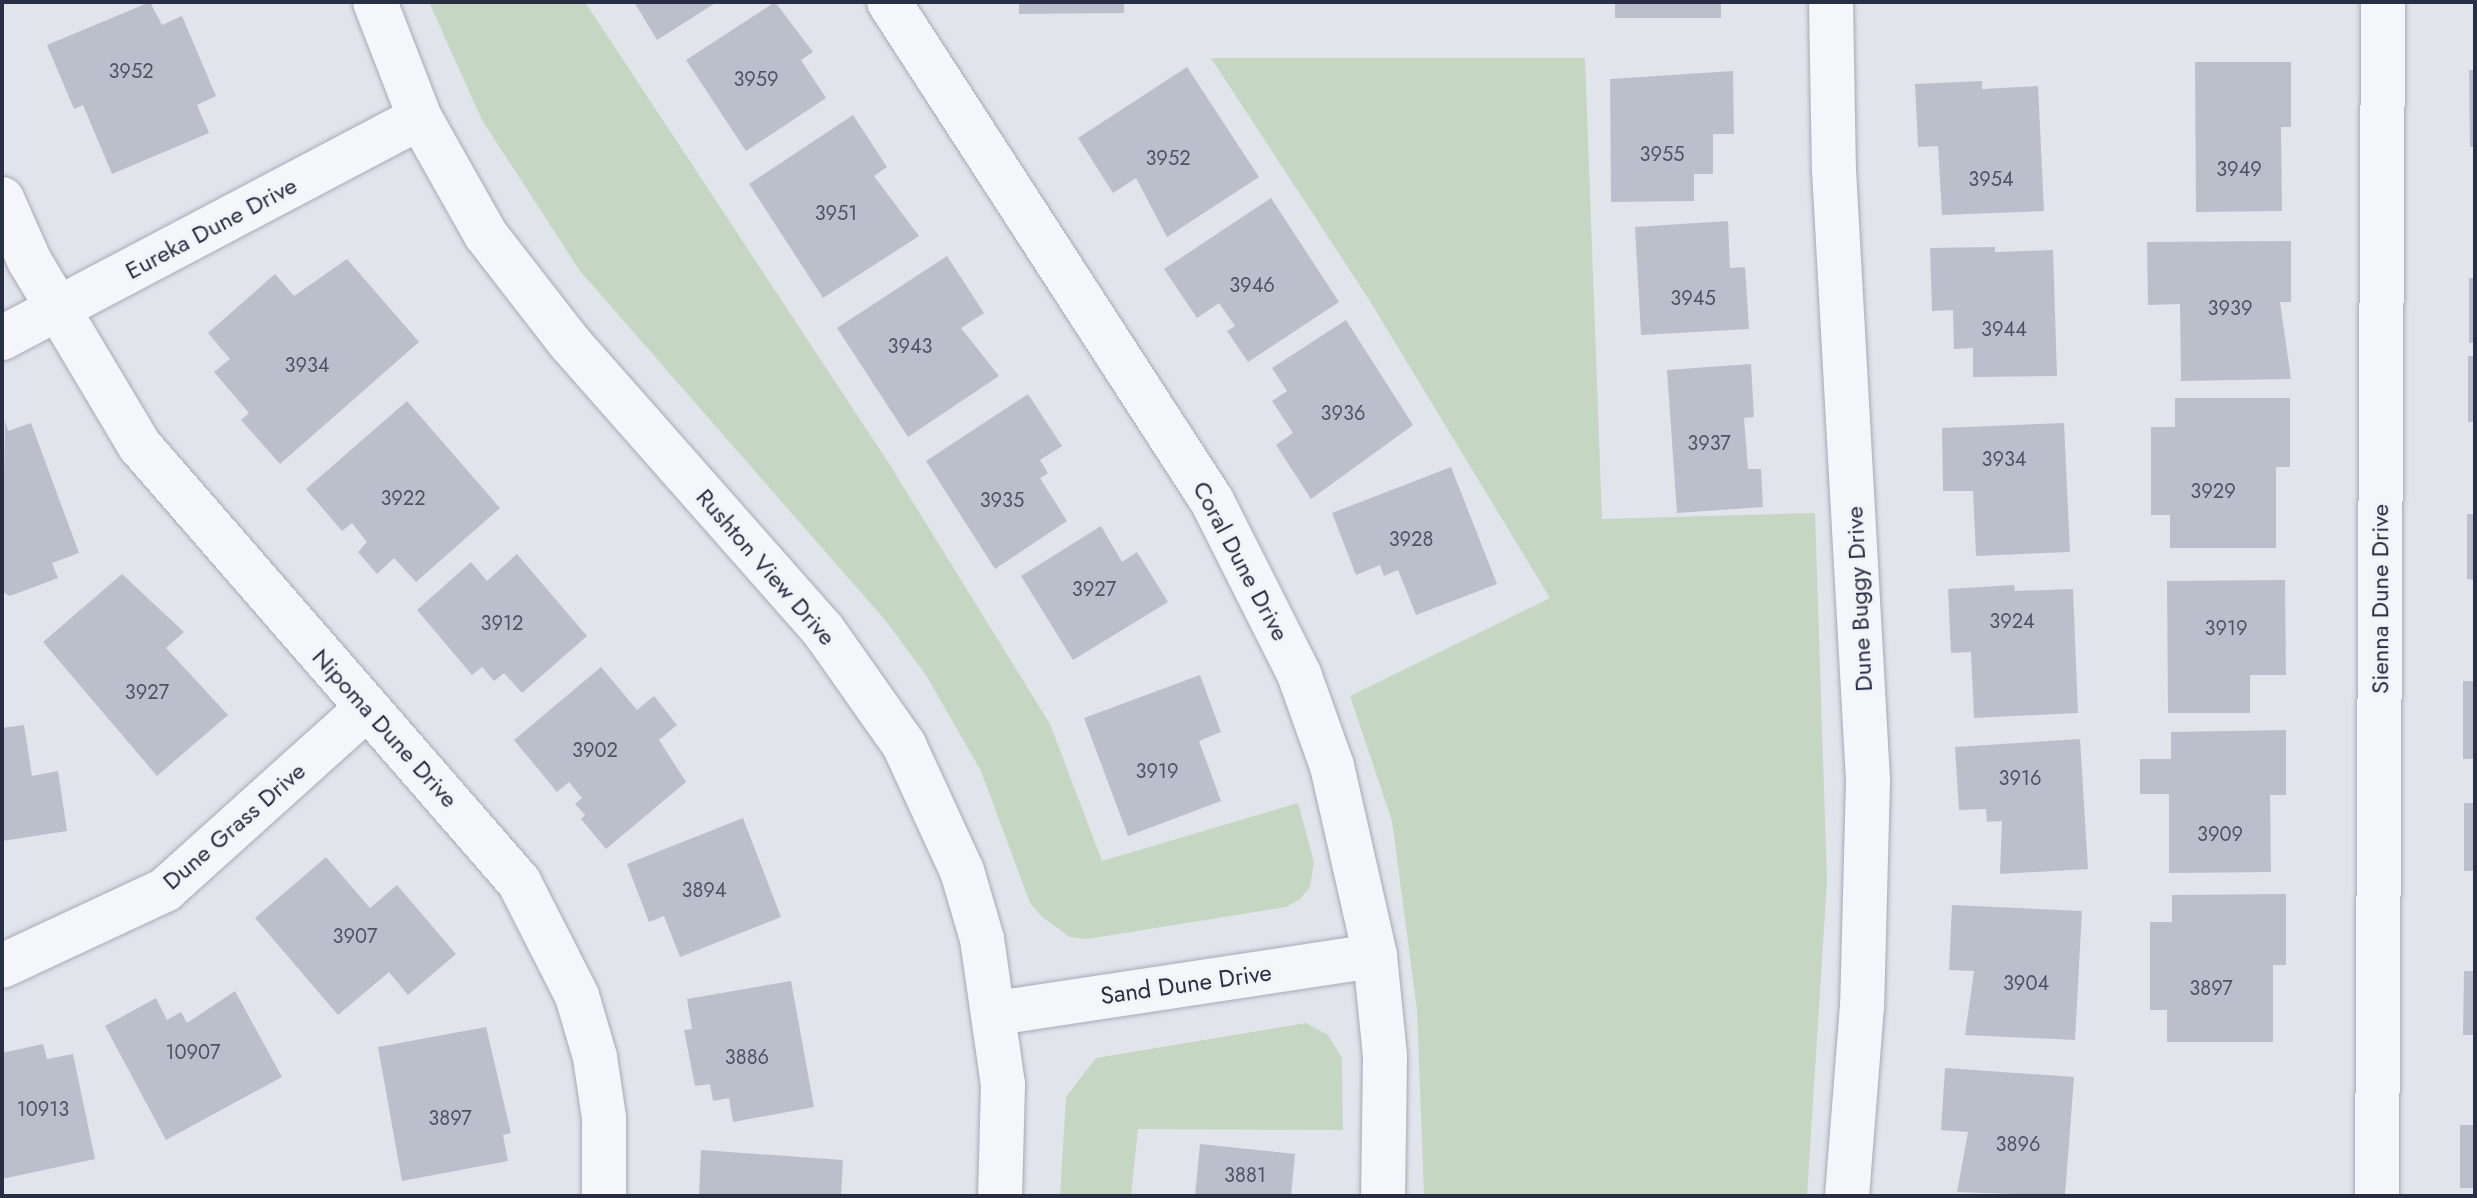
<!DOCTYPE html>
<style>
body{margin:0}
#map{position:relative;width:2477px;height:1198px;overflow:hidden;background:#e2e4eb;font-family:Jost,sans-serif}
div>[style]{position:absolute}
.green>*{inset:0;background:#c5d6c2}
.building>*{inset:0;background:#bbbfcc}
.roads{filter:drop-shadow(0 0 2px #a6aab6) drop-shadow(0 0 2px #a6aab6)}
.street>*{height:44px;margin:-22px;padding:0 22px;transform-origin:22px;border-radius:22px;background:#f5f6f9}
span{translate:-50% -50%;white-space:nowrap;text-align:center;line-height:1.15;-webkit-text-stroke:6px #f2f4f8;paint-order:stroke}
.number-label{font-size:20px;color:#4d5367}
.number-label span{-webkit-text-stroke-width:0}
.street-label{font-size:24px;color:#282f45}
.frame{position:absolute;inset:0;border:4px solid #282f45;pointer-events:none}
</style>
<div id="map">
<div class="green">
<i style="clip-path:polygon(429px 2px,585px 2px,888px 462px,1050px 724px,1102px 861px,1298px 803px,1314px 862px,1310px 887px,1300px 899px,1286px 907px,1087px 939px,1070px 937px,1042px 917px,1030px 903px,981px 771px,926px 675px,885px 620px,580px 271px,482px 120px)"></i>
<i style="clip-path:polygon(1211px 58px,1585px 58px,1602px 519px,1815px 513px,1827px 881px,1807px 1196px,1424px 1196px,1417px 1010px,1392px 821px,1350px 696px,1550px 598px,1368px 298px)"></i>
<i style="clip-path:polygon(1306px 1023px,1328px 1035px,1342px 1058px,1343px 1130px,1138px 1129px,1131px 1196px,1060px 1196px,1066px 1097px,1096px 1058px)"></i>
</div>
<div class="building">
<i style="clip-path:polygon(150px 2px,162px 25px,182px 16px,216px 96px,197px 105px,209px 133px,112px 174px,83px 105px,74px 109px,47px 45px)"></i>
<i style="clip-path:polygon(634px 2px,717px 2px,657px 40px)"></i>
<i style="clip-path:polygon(775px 2px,813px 52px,801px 60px,826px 98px,746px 151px,686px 60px)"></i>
<i style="clip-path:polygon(1019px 2px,1124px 2px,1124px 13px,1019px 14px)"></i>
<i style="clip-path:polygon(1615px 2px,1721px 2px,1721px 18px,1615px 18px)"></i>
<i style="clip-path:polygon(2195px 62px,2291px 62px,2291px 127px,2281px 127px,2282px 211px,2196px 212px)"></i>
<i style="clip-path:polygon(1187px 67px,1259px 177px,1167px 237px,1136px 178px,1113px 193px,1078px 138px)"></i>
<i style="clip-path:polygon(2469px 70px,2475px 70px,2475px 147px,2470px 147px)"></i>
<i style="clip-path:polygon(1733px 71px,1734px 134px,1713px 134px,1713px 174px,1694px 174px,1694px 201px,1611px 202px,1610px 79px)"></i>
<i style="clip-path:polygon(1982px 81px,1982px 89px,2038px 86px,2044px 211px,1942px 215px,1938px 146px,1918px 147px,1915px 84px)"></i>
<i style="clip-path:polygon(853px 115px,887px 167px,874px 176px,919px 236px,823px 298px,749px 184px)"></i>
<i style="clip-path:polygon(1271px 198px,1339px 302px,1248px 362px,1227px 331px,1235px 326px,1219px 303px,1197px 318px,1164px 269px)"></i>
<i style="clip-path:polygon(1728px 221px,1730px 268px,1745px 267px,1749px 329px,1641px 335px,1635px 227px)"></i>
<i style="clip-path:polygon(2291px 241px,2291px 302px,2280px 302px,2291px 379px,2181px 381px,2180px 304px,2148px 305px,2147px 242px)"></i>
<i style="clip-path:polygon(1995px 247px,1995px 252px,2053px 250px,2057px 376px,1973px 377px,1973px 348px,1954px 349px,1953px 310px,1932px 311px,1930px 248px)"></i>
<i style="clip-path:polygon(947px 256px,984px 313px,961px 328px,999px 376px,908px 437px,837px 328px)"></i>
<i style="clip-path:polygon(347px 259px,419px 342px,280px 464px,241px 420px,249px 413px,214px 372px,230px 359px,208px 333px,275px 274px,294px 296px)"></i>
<i style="clip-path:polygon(2469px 278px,2475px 278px,2475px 343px,2469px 343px)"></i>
<i style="clip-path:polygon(1346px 320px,1413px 425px,1311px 499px,1276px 445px,1293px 433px,1272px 401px,1287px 391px,1272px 368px)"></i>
<i style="clip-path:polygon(2468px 356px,2475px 356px,2475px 422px,2468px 422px)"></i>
<i style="clip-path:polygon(1751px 364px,1754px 417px,1744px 418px,1748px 469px,1761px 469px,1763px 507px,1677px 513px,1667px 370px)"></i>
<i style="clip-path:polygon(1028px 394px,1062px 446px,1040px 460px,1048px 473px,1040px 478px,1067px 521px,995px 569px,926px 461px)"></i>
<i style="clip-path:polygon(2175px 398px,2290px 398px,2290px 467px,2276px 467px,2276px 548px,2170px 548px,2170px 515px,2151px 515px,2151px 427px,2175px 427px)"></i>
<i style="clip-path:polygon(407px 401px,500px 508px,416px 582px,394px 558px,377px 574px,358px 552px,367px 542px,352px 523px,342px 531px,306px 489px)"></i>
<i style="clip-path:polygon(5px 420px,8px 431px,31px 423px,79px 553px,52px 563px,58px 578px,10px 596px,2px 592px)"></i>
<i style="clip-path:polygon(2064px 423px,2070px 552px,1976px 556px,1973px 491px,1943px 491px,1942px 428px)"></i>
<i style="clip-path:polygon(1451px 467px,1497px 584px,1416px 615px,1398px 570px,1384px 576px,1380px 565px,1356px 575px,1332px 513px)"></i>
<i style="clip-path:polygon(2467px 514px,2475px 514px,2475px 580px,2467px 579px)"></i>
<i style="clip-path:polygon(1101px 526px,1122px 562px,1137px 552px,1168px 602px,1073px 660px,1021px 576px)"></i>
<i style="clip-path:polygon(517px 554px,587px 636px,522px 693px,504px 673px,494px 681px,482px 667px,472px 675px,417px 610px,471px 562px,487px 581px)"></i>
<i style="clip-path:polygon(122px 574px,184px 632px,166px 648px,228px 715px,157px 776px,43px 642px)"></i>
<i style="clip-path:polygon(2285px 580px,2286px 675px,2250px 675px,2250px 713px,2168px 713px,2167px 581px)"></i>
<i style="clip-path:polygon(2014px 585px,2015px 591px,2073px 589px,2078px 713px,1974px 718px,1971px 652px,1951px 653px,1948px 589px)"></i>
<i style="clip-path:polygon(601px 667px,637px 710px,654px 696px,677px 725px,659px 740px,686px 782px,606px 849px,581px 819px,585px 815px,575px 804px,582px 798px,569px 782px,557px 792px,514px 740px)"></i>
<i style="clip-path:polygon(1200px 675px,1221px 732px,1199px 741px,1221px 801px,1128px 836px,1084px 718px)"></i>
<i style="clip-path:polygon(2463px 681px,2475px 681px,2475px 759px,2463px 759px)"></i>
<i style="clip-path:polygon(24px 725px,32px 776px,58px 771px,67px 831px,2px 841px,2px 728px)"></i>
<i style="clip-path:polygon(2286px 730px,2286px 795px,2270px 795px,2271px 872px,2169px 873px,2169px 794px,2140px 794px,2140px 759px,2171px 759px,2171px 732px)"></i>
<i style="clip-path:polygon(2080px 739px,2088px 869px,2000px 874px,2002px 821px,1987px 822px,1986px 809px,1959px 810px,1955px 747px)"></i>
<i style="clip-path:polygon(2464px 803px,2475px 803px,2475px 871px,2464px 871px)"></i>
<i style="clip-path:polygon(743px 818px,781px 917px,680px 957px,664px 916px,649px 922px,627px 864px)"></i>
<i style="clip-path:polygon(326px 857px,370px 908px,397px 885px,456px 954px,408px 995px,389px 972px,338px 1015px,255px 918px)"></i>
<i style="clip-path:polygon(2286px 894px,2286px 965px,2273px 965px,2273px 1042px,2167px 1042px,2167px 1010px,2150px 1010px,2150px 922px,2172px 922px,2172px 895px)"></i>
<i style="clip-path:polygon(1952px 905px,2082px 911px,2075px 1040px,1965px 1035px,1974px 971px,1949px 970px)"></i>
<i style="clip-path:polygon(2464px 971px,2475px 971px,2475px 1035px,2463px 1035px)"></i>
<i style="clip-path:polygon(791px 981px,814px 1107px,733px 1122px,729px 1098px,713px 1101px,710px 1084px,695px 1086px,684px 1030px,692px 1029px,687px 999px)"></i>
<i style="clip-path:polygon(235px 991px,282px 1077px,166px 1140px,105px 1026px,156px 998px,167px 1020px,181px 1012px,187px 1023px)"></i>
<i style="clip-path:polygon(486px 1027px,511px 1133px,503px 1135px,508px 1161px,402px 1181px,378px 1047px)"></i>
<i style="clip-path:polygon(43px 1044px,47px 1059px,73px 1054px,95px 1159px,2px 1179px,2px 1053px)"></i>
<i style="clip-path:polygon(1945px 1068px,2074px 1077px,2065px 1196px,1957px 1192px,1968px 1132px,1941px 1130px)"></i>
<i style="clip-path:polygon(2460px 1125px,2475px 1125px,2475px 1188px,2460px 1188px)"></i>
<i style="clip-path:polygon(1200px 1144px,1295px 1154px,1291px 1196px,1195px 1196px)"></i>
<i style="clip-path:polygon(701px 1150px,843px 1160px,841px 1196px,699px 1196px)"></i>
</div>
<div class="roads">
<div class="street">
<i style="left:375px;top:2px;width:124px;rotate:68.8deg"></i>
<i style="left:420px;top:118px;width:134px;rotate:60.6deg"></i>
<i style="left:486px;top:235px;width:135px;rotate:52.2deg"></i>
<i style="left:569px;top:342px;width:384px;rotate:48.6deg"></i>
<i style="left:823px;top:630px;width:141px;rotate:54.8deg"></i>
<i style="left:904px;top:745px;width:139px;rotate:65.3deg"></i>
<i style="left:962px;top:871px;width:71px;rotate:73.6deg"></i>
<i style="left:982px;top:939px;width:147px;rotate:81.8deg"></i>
<i style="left:1003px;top:1084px;width:112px;rotate:91.5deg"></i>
<i style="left:889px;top:2px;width:594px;rotate:57.09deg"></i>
<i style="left:1212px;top:501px;width:194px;rotate:63.3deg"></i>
<i style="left:1299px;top:674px;width:98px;rotate:70.3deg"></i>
<i style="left:1332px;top:766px;width:195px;rotate:77.2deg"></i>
<i style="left:1375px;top:956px;width:101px;rotate:84.3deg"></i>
<i style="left:1385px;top:1057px;width:139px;rotate:90.8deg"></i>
<i style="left:1831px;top:2px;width:168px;rotate:89deg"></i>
<i style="left:1834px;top:170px;width:612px;rotate:86.81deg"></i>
<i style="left:1868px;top:781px;width:225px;rotate:91.5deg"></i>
<i style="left:1862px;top:1006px;width:191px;rotate:94.5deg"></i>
<i style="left:2px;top:199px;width:67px;rotate:66.1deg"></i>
<i style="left:29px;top:260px;width:217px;rotate:59.2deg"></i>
<i style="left:140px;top:446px;width:578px;rotate:49deg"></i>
<i style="left:519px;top:882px;width:128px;rotate:63deg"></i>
<i style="left:577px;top:996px;width:64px;rotate:73.6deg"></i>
<i style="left:595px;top:1057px;width:62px;rotate:81.6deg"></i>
<i style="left:604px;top:1118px;width:78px;rotate:90deg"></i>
<i style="left:2px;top:338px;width:472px;rotate:-27.8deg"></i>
<i style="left:2px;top:966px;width:180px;rotate:-25deg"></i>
<i style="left:165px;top:890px;width:272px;rotate:-42deg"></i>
<i style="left:997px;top:1013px;width:382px;rotate:-8.6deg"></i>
<i style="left:2377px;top:1196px;width:1194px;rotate:-89.71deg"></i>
</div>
</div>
<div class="number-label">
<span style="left:131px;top:71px">3952</span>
<span style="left:756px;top:79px">3959</span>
<span style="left:1662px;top:154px">3955</span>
<span style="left:1168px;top:158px">3952</span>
<span style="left:2239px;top:169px">3949</span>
<span style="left:1991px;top:179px">3954</span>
<span style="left:836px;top:213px">3951</span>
<span style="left:1252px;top:285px">3946</span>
<span style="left:1693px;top:298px">3945</span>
<span style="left:2230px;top:308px">3939</span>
<span style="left:2004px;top:329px">3944</span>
<span style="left:910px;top:346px">3943</span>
<span style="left:307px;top:365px">3934</span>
<span style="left:1343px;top:413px">3936</span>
<span style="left:1709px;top:443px">3937</span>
<span style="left:2004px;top:459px">3934</span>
<span style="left:2213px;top:491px">3929</span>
<span style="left:403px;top:498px">3922</span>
<span style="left:1002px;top:500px">3935</span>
<span style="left:1411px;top:539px">3928</span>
<span style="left:1094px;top:589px">3927</span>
<span style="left:2012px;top:621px">3924</span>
<span style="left:502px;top:623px">3912</span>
<span style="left:2226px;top:628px">3919</span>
<span style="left:147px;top:692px">3927</span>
<span style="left:595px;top:750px">3902</span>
<span style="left:1157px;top:771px">3919</span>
<span style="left:2020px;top:778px">3916</span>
<span style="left:2220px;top:834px">3909</span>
<span style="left:704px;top:890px">3894</span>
<span style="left:355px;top:936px">3907</span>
<span style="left:2026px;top:983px">3904</span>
<span style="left:2211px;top:988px">3897</span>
<span style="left:193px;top:1052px">10907</span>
<span style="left:747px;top:1057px">3886</span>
<span style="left:43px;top:1109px">10913</span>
<span style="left:450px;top:1118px">3897</span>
<span style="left:2018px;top:1144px">3896</span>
<span style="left:1245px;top:1175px">3881</span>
</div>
<div class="street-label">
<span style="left:211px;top:228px;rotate:-28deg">Eureka Dune Drive</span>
<span style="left:1241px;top:561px;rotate:62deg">Coral Dune Drive</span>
<span style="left:766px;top:567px;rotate:49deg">Rushton View Drive</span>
<span style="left:1859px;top:599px;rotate:-93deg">Dune Buggy Drive</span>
<span style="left:2380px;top:599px;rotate:-90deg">Sienna Dune Drive</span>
<span style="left:385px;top:728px;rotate:48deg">Nipoma Dune Drive</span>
<span style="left:234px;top:826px;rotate:-41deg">Dune Grass Drive</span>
<span style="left:1186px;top:984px;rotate:-8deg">Sand Dune Drive</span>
</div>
<div class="frame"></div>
</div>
